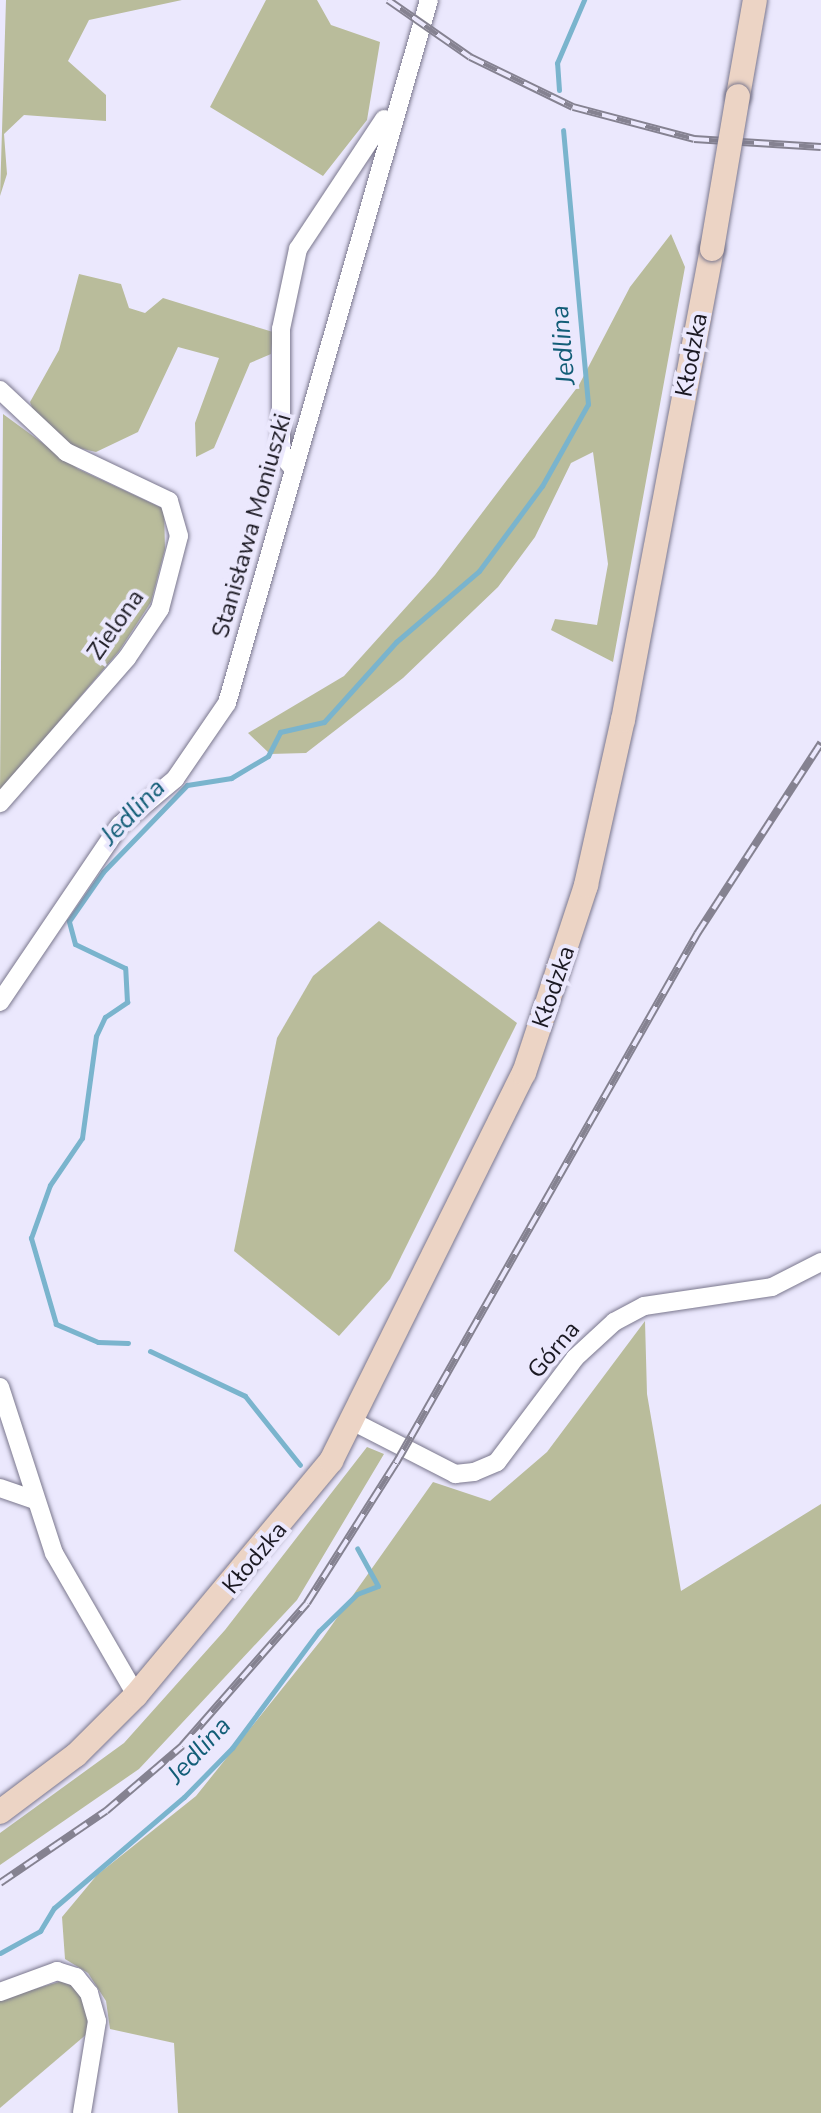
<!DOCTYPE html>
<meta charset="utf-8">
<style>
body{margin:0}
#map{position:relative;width:821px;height:2113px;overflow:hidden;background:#ebe8fd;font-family:"Nunito Sans",sans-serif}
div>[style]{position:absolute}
.green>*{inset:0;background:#b9bc9b}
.stream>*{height:5px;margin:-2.5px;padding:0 2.5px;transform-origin:2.5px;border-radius:2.5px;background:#7ab4cd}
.roads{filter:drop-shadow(0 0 2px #7a778d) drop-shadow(0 0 2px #7a778d)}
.street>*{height:18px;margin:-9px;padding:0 9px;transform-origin:9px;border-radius:9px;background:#fff}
.secondary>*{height:24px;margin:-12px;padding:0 12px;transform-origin:12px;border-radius:12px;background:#ecd4c5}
.rail>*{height:8px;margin-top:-4px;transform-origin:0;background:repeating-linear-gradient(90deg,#ebe8fd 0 15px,#858291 0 30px);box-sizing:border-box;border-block:2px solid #858291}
.bridges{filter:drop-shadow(0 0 2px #7a778d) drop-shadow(0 0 2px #7a778d)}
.secondary-bridge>*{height:24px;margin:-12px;padding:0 12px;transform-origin:12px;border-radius:12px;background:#ecd4c5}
span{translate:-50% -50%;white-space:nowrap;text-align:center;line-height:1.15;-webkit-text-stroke:8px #ebe8fd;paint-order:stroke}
.street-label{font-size:24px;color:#1b1922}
.water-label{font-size:26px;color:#125d77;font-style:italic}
</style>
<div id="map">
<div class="green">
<i style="clip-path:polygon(6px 0,182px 0,89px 20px,68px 61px,106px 95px,106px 121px,24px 115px,4px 134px,7px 174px,0 196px)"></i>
<i style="clip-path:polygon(266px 0,317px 0,331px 25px,380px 42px,367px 120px,323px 176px,210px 107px)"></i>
<i style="clip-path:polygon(671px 234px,685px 267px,613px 662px,551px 630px,555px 619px,597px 625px,608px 564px,593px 452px,571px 463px,535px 537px,498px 587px,403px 678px,306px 753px,270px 754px,248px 733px,344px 676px,435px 575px,579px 385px,630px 287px)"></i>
<i style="clip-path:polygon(79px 274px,121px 284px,129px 308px,145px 313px,163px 298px,273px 332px,271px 354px,250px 363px,214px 448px,196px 457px,195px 423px,219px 358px,178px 347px,138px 432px,96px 452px,65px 445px,40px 427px,30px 402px,59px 350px)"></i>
<i style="clip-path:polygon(3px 414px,78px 469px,164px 509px,165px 549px,151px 602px,119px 651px,0 791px)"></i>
<i style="clip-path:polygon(379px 921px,517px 1023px,390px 1279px,339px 1336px,234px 1251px,277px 1038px,313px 976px)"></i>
<i style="clip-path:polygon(645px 1321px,647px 1394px,681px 1591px,821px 1504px,821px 2113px,178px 2113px,174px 2043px,110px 2029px,106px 2001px,88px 1973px,65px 1959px,62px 1917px,97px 1875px,196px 1796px,322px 1639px,433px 1482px,490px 1501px,547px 1452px)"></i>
<i style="clip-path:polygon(367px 1447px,384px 1454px,297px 1600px,139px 1769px,0 1865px,0 1833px,124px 1743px,225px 1630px)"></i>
<i style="clip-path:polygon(76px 1977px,89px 1993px,88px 2033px,0 2108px,0 1999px)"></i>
</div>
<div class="stream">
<i style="left:559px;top:90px;width:27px;rotate:-94deg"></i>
<i style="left:557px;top:63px;width:69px;rotate:-66.8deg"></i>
<i style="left:128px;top:1343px;width:30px;rotate:-178deg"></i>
<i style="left:98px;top:1342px;width:46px;rotate:-156.8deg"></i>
<i style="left:56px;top:1324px;width:90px;rotate:-106.2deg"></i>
<i style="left:31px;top:1238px;width:56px;rotate:-70.3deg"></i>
<i style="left:50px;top:1185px;width:57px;rotate:-55.8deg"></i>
<i style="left:82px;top:1138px;width:103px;rotate:-82.2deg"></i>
<i style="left:96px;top:1036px;width:21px;rotate:-65deg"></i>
<i style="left:105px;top:1017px;width:27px;rotate:-34deg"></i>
<i style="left:127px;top:1002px;width:34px;rotate:-93deg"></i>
<i style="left:125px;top:968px;width:55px;rotate:-154.4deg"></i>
<i style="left:75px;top:944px;width:24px;rotate:-105deg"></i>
<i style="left:69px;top:921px;width:60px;rotate:-55.2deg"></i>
<i style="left:103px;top:872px;width:121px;rotate:-46deg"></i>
<i style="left:187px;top:785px;width:45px;rotate:-9deg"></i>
<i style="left:231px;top:778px;width:43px;rotate:-30.7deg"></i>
<i style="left:268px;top:756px;width:27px;rotate:-63deg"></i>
<i style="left:280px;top:732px;width:45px;rotate:-12.8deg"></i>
<i style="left:324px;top:722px;width:108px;rotate:-48deg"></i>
<i style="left:396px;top:642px;width:109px;rotate:-40.5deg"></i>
<i style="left:479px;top:571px;width:106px;rotate:-53.5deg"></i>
<i style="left:542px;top:486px;width:94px;rotate:-60.7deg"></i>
<i style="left:588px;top:404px;width:275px;rotate:-95.2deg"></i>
<i style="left:150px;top:1351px;width:105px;rotate:25.3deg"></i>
<i style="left:245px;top:1396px;width:88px;rotate:51.4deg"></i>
<i style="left:0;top:1953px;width:46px;rotate:-28.8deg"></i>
<i style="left:40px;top:1931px;width:27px;rotate:-59deg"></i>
<i style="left:54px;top:1908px;width:171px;rotate:-40.5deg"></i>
<i style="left:184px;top:1797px;width:69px;rotate:-45.6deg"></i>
<i style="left:232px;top:1748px;width:146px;rotate:-53.4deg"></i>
<i style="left:319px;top:1631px;width:53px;rotate:-44.2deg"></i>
<i style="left:357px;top:1594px;width:22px;rotate:-21deg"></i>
<i style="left:378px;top:1586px;width:43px;rotate:-118.9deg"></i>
</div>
<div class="roads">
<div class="street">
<i style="left:0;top:390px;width:91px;rotate:43.2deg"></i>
<i style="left:66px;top:452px;width:114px;rotate:25.4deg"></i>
<i style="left:169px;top:501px;width:36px;rotate:74deg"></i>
<i style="left:179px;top:536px;width:75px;rotate:104.6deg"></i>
<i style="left:160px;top:609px;width:59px;rotate:124deg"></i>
<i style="left:127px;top:658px;width:193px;rotate:131.2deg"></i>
<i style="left:293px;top:468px;width:18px;rotate:-131deg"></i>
<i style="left:281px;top:454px;width:125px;rotate:-90deg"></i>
<i style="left:281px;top:329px;width:82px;rotate:-78deg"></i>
<i style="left:298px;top:249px;width:156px;rotate:-56.5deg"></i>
<i style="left:0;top:1002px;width:214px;rotate:-55.9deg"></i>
<i style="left:120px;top:825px;width:72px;rotate:-39.9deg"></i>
<i style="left:175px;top:779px;width:92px;rotate:-55.6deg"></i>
<i style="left:227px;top:703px;width:731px;rotate:-73.97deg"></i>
<i style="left:0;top:1387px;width:175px;rotate:72deg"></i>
<i style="left:54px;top:1553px;width:164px;rotate:60deg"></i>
<i style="left:354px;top:1422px;width:114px;rotate:27.2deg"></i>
<i style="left:455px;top:1474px;width:19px;rotate:-6deg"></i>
<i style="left:474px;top:1472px;width:25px;rotate:-23deg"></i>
<i style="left:497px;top:1462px;width:130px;rotate:-53.1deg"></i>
<i style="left:575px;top:1358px;width:53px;rotate:-42.7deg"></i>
<i style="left:614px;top:1322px;width:34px;rotate:-28deg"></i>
<i style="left:644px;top:1306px;width:129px;rotate:-8.4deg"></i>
<i style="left:772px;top:1287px;width:55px;rotate:-27deg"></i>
<i style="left:0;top:1488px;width:36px;rotate:19deg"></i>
<i style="left:0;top:1992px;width:61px;rotate:-20.2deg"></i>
<i style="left:57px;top:1971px;width:20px;rotate:18deg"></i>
<i style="left:76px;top:1977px;width:21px;rotate:51deg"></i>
<i style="left:89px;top:1993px;width:29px;rotate:74deg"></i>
<i style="left:97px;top:2021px;width:93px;rotate:99.3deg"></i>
</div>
<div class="secondary">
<i style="left:738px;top:96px;width:97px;rotate:-80deg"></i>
<i style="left:0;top:1812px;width:95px;rotate:-36.9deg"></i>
<i style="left:76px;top:1755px;width:85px;rotate:-45deg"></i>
<i style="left:136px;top:1695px;width:305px;rotate:-50.2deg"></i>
<i style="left:331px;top:1461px;width:433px;rotate:-63.6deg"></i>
<i style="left:524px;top:1073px;width:198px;rotate:-71.7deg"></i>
<i style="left:586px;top:885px;width:169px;rotate:-77.4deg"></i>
<i style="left:623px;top:720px;width:479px;rotate:-79.3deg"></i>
</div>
</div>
<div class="rail">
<i style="left:388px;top:0;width:100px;rotate:34.8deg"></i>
<i style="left:470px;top:57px;width:114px;rotate:25.9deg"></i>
<i style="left:573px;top:107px;width:125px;rotate:14.8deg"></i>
<i style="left:694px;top:139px;width:127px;rotate:3.6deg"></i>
<i style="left:0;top:1883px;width:128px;rotate:-34.2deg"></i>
<i style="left:106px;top:1811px;width:100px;rotate:-40.5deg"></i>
<i style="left:182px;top:1746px;width:190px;rotate:-48.8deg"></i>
<i style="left:307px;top:1603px;width:166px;rotate:-57.6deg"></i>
<i style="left:396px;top:1463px;width:609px;rotate:-60.36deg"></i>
<i style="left:697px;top:934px;width:228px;rotate:-57deg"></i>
</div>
<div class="bridges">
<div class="secondary-bridge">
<i style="left:712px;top:249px;width:155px;rotate:-80.4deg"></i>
</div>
</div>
<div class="street-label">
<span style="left:692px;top:355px;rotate:-79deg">Kłodzka</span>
<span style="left:252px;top:526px;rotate:-74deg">Stanisława Moniuszki</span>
<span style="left:116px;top:625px;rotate:-55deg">Zielona</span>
<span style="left:554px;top:987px;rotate:-71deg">Kłodzka</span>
<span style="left:554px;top:1350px;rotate:-50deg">Górna</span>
<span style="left:255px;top:1558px;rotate:-50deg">Kłodzka</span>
</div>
<div class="water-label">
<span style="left:563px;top:345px;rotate:-95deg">Jedlina</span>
<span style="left:133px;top:812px;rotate:-46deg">Jedlina</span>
<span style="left:199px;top:1750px;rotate:-47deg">Jedlina</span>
</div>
</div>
